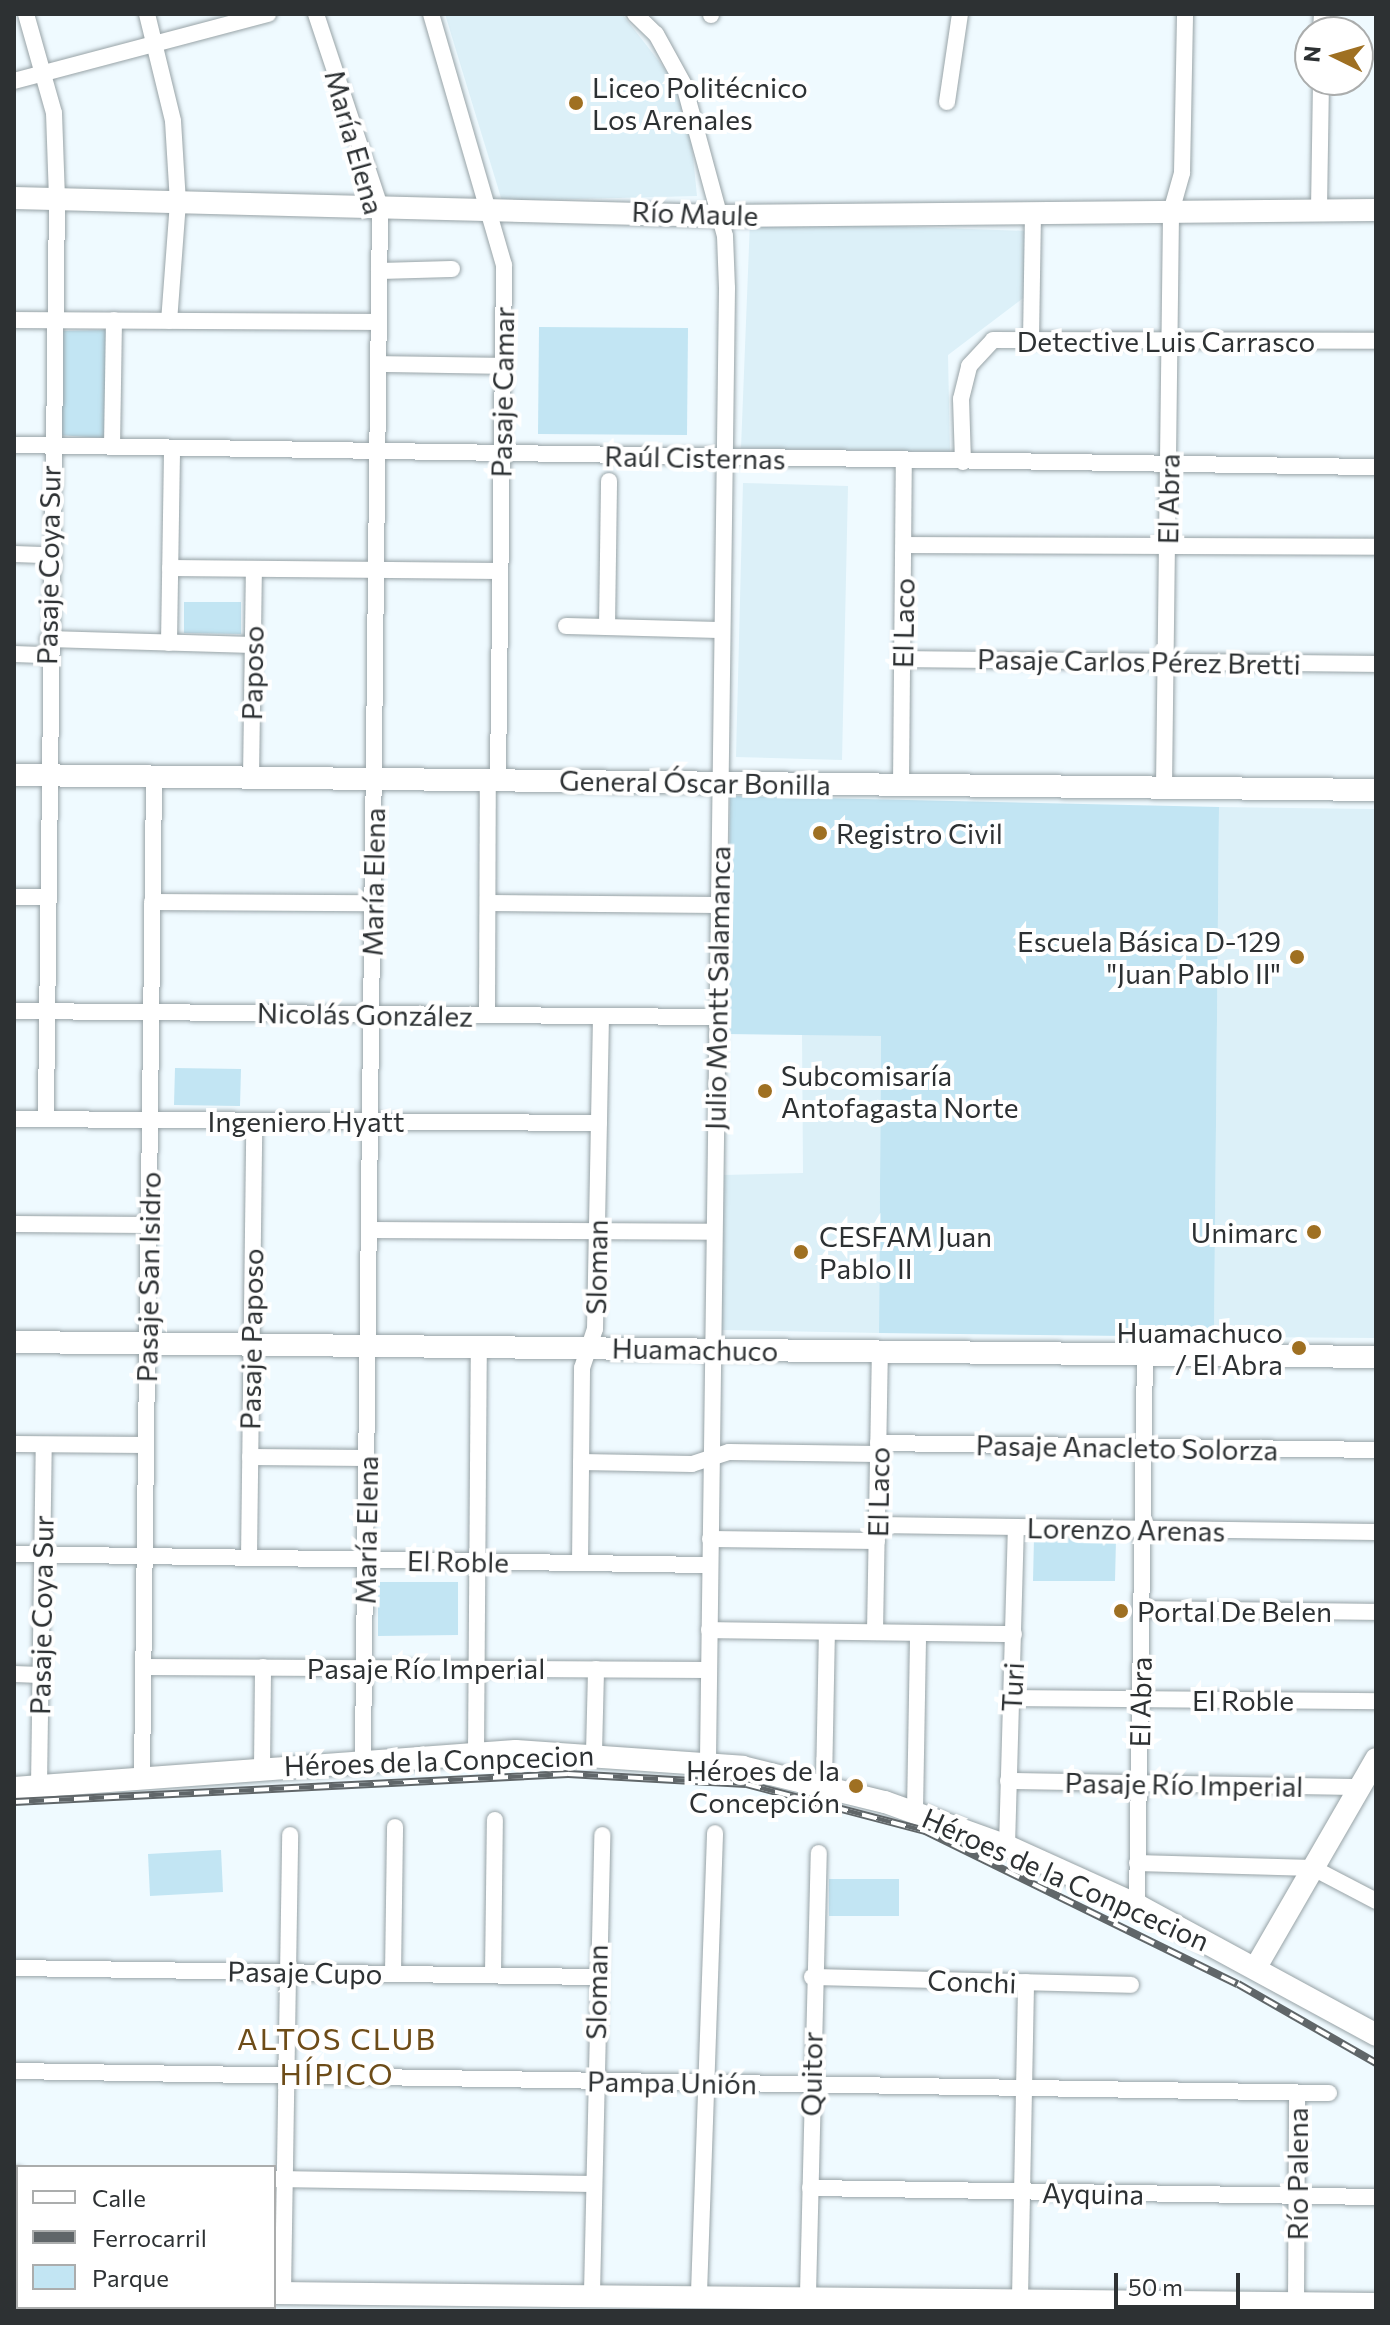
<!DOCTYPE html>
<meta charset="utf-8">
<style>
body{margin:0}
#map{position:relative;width:1390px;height:2325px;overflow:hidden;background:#effaff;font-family:Commissioner,sans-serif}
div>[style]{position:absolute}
.built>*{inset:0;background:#dcf0f8}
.green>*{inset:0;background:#c2e5f3}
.roads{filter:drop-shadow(0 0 2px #98a3a7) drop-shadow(0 0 2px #98a3a7)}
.street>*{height:16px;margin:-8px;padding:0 8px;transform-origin:8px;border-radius:8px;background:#fff}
.secondary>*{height:22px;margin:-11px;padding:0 11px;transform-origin:11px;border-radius:11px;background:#fff}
.rail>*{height:8px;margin-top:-4px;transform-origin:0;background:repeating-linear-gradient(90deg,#fff 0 15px,#606669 0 30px);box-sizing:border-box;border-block:2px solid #606669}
.dots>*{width:22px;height:22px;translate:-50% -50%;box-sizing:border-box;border:4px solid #fff;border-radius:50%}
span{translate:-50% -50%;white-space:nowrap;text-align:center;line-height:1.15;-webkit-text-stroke:8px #fff;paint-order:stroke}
.poi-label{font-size:28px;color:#2d3133}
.left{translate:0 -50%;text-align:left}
.right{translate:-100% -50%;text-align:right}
.street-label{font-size:28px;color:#2d3133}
.neighbourhood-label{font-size:30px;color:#6d4c18;letter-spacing:2px}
.frame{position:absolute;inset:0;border:16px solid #2d3133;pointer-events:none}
.legend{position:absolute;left:16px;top:2165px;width:260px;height:144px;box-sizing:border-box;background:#fff;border:2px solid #abadad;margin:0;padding:10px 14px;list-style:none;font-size:24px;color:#2d3133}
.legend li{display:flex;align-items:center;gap:16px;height:40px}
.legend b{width:40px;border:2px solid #abadad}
.north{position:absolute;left:1294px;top:16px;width:80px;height:80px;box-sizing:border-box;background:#fff;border:2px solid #abadad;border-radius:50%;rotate:275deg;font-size:22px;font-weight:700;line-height:32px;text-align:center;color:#2d3133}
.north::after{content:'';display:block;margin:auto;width:28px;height:36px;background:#9f7022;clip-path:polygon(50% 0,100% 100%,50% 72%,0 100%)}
.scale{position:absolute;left:1114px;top:2273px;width:126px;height:36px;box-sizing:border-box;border:4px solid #2d3133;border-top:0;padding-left:10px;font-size:24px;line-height:28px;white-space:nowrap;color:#2d3133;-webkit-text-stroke:6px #fff;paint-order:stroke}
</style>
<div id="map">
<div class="built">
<i style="clip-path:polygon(445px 14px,622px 14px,672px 78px,690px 127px,697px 196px,502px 201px)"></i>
<i style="clip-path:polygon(750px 221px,1027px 231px,1026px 296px,948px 355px,950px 452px,741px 448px)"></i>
<i style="clip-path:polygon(743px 483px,848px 486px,842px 760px,736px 757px)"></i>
<i style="clip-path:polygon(1219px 807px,1376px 809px,1376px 1338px,1214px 1337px)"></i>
<i style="clip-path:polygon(802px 1034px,881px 1035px,879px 1333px,721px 1330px,724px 1175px,803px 1173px)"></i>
</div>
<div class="green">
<i style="clip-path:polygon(539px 327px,688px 328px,687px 435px,538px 434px)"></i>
<i style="clip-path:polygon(106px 330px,104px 438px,57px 435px,59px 331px)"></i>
<i style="clip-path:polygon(184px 602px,241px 602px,241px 634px,184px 633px)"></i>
<i style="clip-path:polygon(730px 796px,1219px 807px,1214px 1337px,879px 1333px,881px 1036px,727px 1034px)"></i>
<i style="clip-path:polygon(175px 1068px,241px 1069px,240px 1106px,174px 1105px)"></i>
<i style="clip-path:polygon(1034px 1538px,1116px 1539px,1115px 1581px,1033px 1581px)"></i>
<i style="clip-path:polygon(378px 1582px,458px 1582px,458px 1635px,378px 1636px)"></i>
<i style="clip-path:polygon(221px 1850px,223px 1892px,150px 1896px,148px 1854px)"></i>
<i style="clip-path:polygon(829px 1879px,899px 1879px,899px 1916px,829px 1916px)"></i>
</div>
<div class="roads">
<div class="street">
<i style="left:26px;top:14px;width:103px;rotate:74.2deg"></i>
<i style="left:54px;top:113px;width:86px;rotate:88deg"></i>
<i style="left:57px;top:199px;width:920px;rotate:90.69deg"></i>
<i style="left:147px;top:14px;width:110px;rotate:76.3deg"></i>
<i style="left:173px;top:121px;width:81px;rotate:86.5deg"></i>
<i style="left:178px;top:202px;width:119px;rotate:94.3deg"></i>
<i style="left:316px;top:14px;width:202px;rotate:71.6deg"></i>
<i style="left:380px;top:206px;width:1554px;rotate:90.63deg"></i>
<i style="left:431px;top:14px;width:261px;rotate:73.8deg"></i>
<i style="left:504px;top:265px;width:515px;rotate:90.67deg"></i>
<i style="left:635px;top:14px;width:29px;rotate:44deg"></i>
<i style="left:656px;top:34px;width:58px;rotate:61.2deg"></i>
<i style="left:684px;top:85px;width:156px;rotate:74.8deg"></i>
<i style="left:725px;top:236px;width:52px;rotate:87.8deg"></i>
<i style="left:727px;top:288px;width:1473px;rotate:90.74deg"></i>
<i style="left:711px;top:15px;width:1px;rotate:-90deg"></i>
<i style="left:1321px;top:32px;width:18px;rotate:-87deg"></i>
<i style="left:14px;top:81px;width:263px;rotate:-14.8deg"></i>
<i style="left:947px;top:102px;width:89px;rotate:-81.6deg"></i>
<i style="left:1319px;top:209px;width:129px;rotate:-89.1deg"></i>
<i style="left:379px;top:271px;width:73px;rotate:-1.6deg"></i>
<i style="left:14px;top:320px;width:365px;rotate:0.3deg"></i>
<i style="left:1031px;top:340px;width:128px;rotate:-89.1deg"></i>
<i style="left:379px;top:364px;width:123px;rotate:0.9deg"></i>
<i style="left:14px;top:445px;width:1362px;rotate:0.93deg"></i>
<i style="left:112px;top:447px;width:127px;rotate:-89.1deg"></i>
<i style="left:963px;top:462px;width:63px;rotate:-91.8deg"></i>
<i style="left:961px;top:399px;width:34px;rotate:-76deg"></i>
<i style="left:969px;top:366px;width:35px;rotate:-47deg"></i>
<i style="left:993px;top:340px;width:383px;rotate:0.1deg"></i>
<i style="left:904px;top:545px;width:472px;rotate:0.2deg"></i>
<i style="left:14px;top:554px;width:35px;rotate:2deg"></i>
<i style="left:170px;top:568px;width:330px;rotate:0.5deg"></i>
<i style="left:566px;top:626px;width:154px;rotate:1.5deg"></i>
<i style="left:607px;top:627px;width:146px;rotate:-89.2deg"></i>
<i style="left:48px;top:639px;width:205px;rotate:1.7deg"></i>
<i style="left:169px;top:643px;width:195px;rotate:-89.1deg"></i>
<i style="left:14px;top:654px;width:34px;rotate:2deg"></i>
<i style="left:902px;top:659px;width:474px;rotate:0.6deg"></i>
<i style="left:251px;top:778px;width:209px;rotate:-89.2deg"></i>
<i style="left:901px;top:785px;width:324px;rotate:-89.5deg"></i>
<i style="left:1164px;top:787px;width:575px;rotate:-89.3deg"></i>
<i style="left:1171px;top:212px;width:41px;rotate:-74.2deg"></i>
<i style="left:1182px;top:173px;width:159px;rotate:-88.9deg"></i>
<i style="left:14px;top:897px;width:33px"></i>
<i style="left:152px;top:902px;width:221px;rotate:0.3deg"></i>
<i style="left:488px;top:903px;width:230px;rotate:0.5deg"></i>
<i style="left:14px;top:1011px;width:702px;rotate:0.49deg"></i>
<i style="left:487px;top:1015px;width:235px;rotate:-89.8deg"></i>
<i style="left:14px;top:1119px;width:585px;rotate:0.39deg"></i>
<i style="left:14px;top:1224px;width:134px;rotate:0.4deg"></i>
<i style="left:369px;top:1230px;width:345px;rotate:0.3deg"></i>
<i style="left:878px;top:1443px;width:498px;rotate:0.8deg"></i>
<i style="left:14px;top:1444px;width:132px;rotate:0.4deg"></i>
<i style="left:250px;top:1457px;width:116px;rotate:0.5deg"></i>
<i style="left:581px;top:1462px;width:111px;rotate:1deg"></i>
<i style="left:692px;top:1464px;width:39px;rotate:-18deg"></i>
<i style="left:729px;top:1452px;width:149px;rotate:0.8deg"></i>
<i style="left:877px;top:1525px;width:499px;rotate:0.8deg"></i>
<i style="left:710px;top:1539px;width:167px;rotate:0.7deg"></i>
<i style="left:14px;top:1554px;width:696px;rotate:0.91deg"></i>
<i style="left:249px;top:1558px;width:437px;rotate:-89.3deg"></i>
<i style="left:580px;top:1563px;width:195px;rotate:-89.4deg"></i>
<i style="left:582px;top:1368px;width:41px;rotate:-71.6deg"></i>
<i style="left:595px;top:1329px;width:313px;rotate:-88.9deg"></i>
<i style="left:1141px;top:1609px;width:235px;rotate:0.7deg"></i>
<i style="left:709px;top:1630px;width:305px;rotate:0.8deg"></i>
<i style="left:875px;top:1632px;width:281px;rotate:-89deg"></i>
<i style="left:143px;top:1667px;width:566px;rotate:0.3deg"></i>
<i style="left:14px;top:1674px;width:26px;rotate:2deg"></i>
<i style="left:1013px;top:1698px;width:363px;rotate:0.5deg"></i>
<i style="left:476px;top:1753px;width:406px;rotate:-89.6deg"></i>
<i style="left:594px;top:1753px;width:84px;rotate:-88.6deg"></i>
<i style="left:262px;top:1767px;width:100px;rotate:-89.4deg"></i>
<i style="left:142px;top:1777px;width:1000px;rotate:-89.31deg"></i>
<i style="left:1008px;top:1781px;width:352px;rotate:1deg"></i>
<i style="left:824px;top:1784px;width:152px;rotate:-88.9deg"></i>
<i style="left:39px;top:1786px;width:341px;rotate:-89.2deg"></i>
<i style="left:915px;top:1811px;width:178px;rotate:-89deg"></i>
<i style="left:1007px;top:1846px;width:319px;rotate:-88.4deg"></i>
<i style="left:1137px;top:1863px;width:176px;rotate:1.6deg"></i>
<i style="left:1313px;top:1868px;width:71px;rotate:27.6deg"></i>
<i style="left:1137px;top:1905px;width:550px;rotate:-89.17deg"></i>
<i style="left:14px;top:1968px;width:581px;rotate:0.89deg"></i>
<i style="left:393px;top:1974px;width:147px;rotate:-89.2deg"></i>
<i style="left:493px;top:1975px;width:155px;rotate:-89.3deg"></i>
<i style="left:812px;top:1977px;width:319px;rotate:1.4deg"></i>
<i style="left:14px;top:2071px;width:1315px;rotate:0.96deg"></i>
<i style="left:14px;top:2175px;width:4px"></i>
<i style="left:275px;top:2179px;width:318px;rotate:0.9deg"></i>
<i style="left:810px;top:2188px;width:566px;rotate:0.91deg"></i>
<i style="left:283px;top:2293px;width:458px;rotate:-89.1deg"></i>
<i style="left:592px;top:2293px;width:458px;rotate:-88.7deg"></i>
<i style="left:699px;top:2293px;width:460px;rotate:-88deg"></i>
<i style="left:808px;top:2294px;width:441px;rotate:-88.6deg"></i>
<i style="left:1020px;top:2298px;width:316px;rotate:-88.9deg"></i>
<i style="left:1296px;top:2303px;width:210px;rotate:-89.7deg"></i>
</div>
<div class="secondary">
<i style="left:14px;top:198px;width:706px;rotate:1.46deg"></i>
<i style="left:720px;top:216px;width:656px;rotate:-0.52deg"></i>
<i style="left:14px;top:775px;width:1362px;rotate:0.63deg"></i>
<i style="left:14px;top:1342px;width:1362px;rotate:0.63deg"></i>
<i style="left:14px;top:1788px;width:503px;rotate:-4.22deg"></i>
<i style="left:516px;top:1751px;width:227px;rotate:4deg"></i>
<i style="left:742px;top:1767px;width:147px;rotate:13.8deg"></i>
<i style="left:885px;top:1802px;width:130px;rotate:19.8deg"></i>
<i style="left:1007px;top:1846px;width:143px;rotate:24.4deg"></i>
<i style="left:1137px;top:1905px;width:272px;rotate:28.5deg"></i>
<i style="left:1256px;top:1967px;width:240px;rotate:-60deg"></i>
<i style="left:14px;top:2292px;width:4px"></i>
<i style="left:274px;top:2293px;width:1102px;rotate:0.57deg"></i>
</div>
</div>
<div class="rail">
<i style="left:14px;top:1802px;width:555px;rotate:-2.89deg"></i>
<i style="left:568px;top:1774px;width:178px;rotate:3.2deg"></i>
<i style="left:746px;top:1784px;width:185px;rotate:14.7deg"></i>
<i style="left:925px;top:1831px;width:348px;rotate:26.1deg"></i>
<i style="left:1238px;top:1984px;width:159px;rotate:29.8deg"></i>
</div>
<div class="dots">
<i style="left:576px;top:103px;background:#9f7022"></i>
<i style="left:820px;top:833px;background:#9f7022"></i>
<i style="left:1297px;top:957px;background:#9f7022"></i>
<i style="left:765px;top:1091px;background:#9f7022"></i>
<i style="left:1314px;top:1232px;background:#9f7022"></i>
<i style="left:801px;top:1252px;background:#9f7022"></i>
<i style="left:1299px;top:1348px;background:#9f7022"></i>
<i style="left:1121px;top:1611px;background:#9f7022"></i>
<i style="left:856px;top:1786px;background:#9f7022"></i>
</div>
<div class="poi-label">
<span class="left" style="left:592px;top:103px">Liceo Politécnico<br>Los Arenales</span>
<span class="left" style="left:836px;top:833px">Registro Civil</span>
<span class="right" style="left:1281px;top:957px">Escuela Básica D-129<br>"Juan Pablo II"</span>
<span class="left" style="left:781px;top:1091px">Subcomisaría<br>Antofagasta Norte</span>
<span class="right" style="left:1298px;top:1232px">Unimarc</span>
<span class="left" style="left:819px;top:1252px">CESFAM Juan<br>Pablo II</span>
<span class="right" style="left:1283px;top:1348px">Huamachuco<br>/ El Abra</span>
<span class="left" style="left:1137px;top:1611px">Portal De Belen</span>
<span class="right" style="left:840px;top:1786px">Héroes de la<br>Concepción</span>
</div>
<div class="street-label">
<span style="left:355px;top:142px;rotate:74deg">María Elena</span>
<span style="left:695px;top:213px;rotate:2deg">Río Maule</span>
<span style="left:1166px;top:341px">Detective Luis Carrasco</span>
<span style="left:502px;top:392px;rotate:-89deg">Pasaje Camar</span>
<span style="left:695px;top:457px;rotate:1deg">Raúl Cisternas</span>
<span style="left:1168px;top:499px;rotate:-89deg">El Abra</span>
<span style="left:48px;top:565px;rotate:-89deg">Pasaje Coya Sur</span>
<span style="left:903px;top:623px;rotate:-89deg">El Laco</span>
<span style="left:1139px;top:661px;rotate:1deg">Pasaje Carlos Pérez Bretti</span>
<span style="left:252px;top:673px;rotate:-89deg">Paposo</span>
<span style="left:695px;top:782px;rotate:1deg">General Óscar Bonilla</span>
<span style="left:373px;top:882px;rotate:-89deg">María Elena</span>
<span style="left:717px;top:988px;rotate:-89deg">Julio Montt Salamanca</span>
<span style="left:365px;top:1014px;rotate:1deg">Nicolás González</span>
<span style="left:306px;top:1121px">Ingeniero Hyatt</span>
<span style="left:596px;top:1267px;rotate:-89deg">Sloman</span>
<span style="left:148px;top:1277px;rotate:-89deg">Pasaje San Isidro</span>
<span style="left:251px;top:1339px;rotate:-89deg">Pasaje Paposo</span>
<span style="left:695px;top:1349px;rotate:1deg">Huamachuco</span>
<span style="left:1127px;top:1447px;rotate:1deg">Pasaje Anacleto Solorza</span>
<span style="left:878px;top:1492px;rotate:-89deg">El Laco</span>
<span style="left:1126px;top:1529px;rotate:1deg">Lorenzo Arenas</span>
<span style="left:366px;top:1530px;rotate:-89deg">María Elena</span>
<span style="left:458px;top:1561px;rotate:1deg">El Roble</span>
<span style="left:41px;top:1615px;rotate:-89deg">Pasaje Coya Sur</span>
<span style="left:426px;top:1668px">Pasaje Río Imperial</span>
<span style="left:1012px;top:1687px;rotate:-87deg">Turi</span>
<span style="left:1243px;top:1700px">El Roble</span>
<span style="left:1140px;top:1702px;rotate:-89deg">El Abra</span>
<span style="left:439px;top:1760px;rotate:-2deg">Héroes de la Conpcecion</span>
<span style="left:1184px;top:1784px;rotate:1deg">Pasaje Río Imperial</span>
<span style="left:1066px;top:1879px;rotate:24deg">Héroes de la Conpcecion</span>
<span style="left:305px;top:1972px;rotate:1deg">Pasaje Cupo</span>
<span style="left:972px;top:1981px;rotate:2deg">Conchi</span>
<span style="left:596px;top:1992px;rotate:-89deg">Sloman</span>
<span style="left:811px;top:2074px;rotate:-89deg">Quitor</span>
<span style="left:672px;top:2082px;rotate:1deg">Pampa Unión</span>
<span style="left:1297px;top:2174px;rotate:-90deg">Río Palena</span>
<span style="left:1093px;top:2193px;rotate:1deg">Ayquina</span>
</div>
<div class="neighbourhood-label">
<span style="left:337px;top:2055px">ALTOS CLUB<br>HÍPICO</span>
</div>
<div class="frame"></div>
<ul class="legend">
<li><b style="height:10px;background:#fff"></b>Calle</li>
<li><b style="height:10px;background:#606669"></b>Ferrocarril</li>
<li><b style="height:22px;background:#c2e5f3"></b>Parque</li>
</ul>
<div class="north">N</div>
<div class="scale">50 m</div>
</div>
